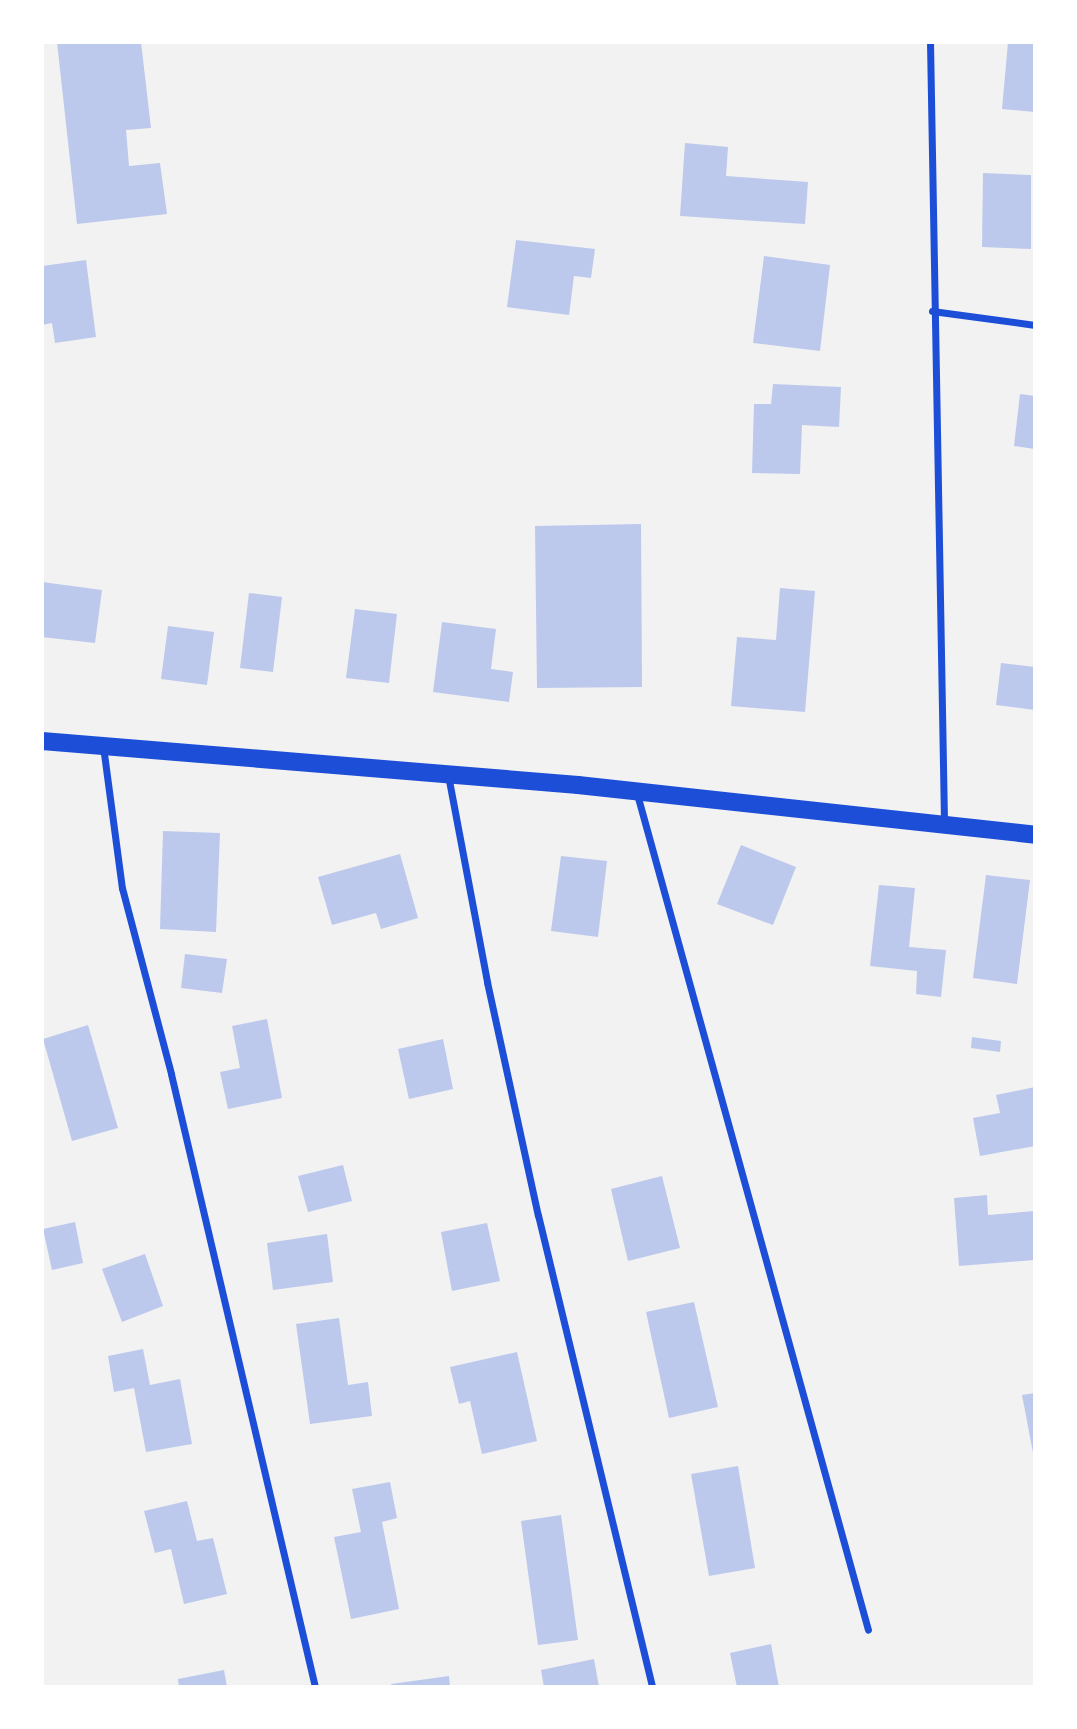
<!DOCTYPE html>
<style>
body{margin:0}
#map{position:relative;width:1077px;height:1729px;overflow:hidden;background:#f2f2f2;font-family:Merriweather,serif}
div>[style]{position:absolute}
.building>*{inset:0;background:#bdc9ec}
.minor>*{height:7px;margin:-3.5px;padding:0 3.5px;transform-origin:3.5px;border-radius:3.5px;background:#1d4ed8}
.primary>*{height:18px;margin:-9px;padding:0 9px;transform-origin:9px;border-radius:9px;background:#1d4ed8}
span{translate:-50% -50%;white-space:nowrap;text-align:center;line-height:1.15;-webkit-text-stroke:7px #fff;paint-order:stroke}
.frame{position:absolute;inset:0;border:44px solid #fff;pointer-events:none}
</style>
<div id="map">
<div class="building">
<i style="clip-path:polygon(57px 42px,141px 42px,151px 128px,126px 130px,129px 166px,160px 163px,167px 214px,77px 224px)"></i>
<i style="clip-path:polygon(1008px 42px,1035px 42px,1035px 112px,1002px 109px)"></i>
<i style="clip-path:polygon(685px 143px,728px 147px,726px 176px,808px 182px,805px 224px,680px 216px)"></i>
<i style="clip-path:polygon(983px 173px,1031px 175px,1031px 249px,982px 247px)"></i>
<i style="clip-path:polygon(516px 240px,595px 249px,591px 278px,574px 276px,569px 315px,507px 307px)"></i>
<i style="clip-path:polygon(764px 256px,830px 265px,820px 351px,753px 343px)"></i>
<i style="clip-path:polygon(86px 260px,96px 337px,55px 343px,52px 323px,42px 325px,42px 266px)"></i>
<i style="clip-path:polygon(773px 384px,841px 387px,839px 427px,802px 425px,800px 474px,752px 473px,754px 404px,771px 404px)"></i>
<i style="clip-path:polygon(1020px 394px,1035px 396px,1035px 449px,1014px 446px)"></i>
<i style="clip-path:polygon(641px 524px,642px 687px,537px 688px,535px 526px)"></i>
<i style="clip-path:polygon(42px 582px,102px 590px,95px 643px,42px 637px)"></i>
<i style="clip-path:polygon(780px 588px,815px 591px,805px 712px,731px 706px,737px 637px,776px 640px)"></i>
<i style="clip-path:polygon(249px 593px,282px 597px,273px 672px,240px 668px)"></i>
<i style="clip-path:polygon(355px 609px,397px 614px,389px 683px,346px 678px)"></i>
<i style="clip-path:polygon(442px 622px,496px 629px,491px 669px,513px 672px,509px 702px,433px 692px)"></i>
<i style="clip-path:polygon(168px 626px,214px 632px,207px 685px,161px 679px)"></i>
<i style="clip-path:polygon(1001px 663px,1035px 667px,1035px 710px,996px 705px)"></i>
<i style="clip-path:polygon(163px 831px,220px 833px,216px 932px,160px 929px)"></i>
<i style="clip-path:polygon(741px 845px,796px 867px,773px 925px,717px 904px)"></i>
<i style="clip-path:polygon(400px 854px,418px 918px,381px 929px,376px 913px,332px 925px,318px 877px)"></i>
<i style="clip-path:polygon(561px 856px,607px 861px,598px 937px,551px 931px)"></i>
<i style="clip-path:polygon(986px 875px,1030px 880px,1017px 984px,973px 978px)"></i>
<i style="clip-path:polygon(879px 885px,915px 888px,909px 947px,946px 950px,941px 997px,916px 994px,917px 971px,870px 966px)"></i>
<i style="clip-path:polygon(185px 954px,227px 959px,222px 993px,181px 988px)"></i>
<i style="clip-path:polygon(267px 1019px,282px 1098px,228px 1109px,220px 1072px,240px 1068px,232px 1026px)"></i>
<i style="clip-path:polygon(88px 1025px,118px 1128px,72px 1141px,43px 1039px)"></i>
<i style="clip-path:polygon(972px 1037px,1001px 1041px,1000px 1052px,971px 1048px)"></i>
<i style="clip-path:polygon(443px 1039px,453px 1089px,409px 1099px,398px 1049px)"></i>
<i style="clip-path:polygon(1035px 1087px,1035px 1146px,980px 1156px,973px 1118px,1000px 1113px,996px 1095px)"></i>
<i style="clip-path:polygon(343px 1165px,352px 1201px,308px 1212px,298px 1176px)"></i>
<i style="clip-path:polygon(662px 1176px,680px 1248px,628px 1261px,611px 1189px)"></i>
<i style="clip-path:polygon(987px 1195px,988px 1215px,1035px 1211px,1035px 1260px,959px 1266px,954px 1198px)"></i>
<i style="clip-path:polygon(75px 1222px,83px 1263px,52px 1270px,43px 1229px)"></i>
<i style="clip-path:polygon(487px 1223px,500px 1281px,452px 1291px,441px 1232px)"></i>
<i style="clip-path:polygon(327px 1234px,333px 1282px,273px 1290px,267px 1243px)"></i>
<i style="clip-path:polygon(145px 1254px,163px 1306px,122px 1322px,102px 1269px)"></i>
<i style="clip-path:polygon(694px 1302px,718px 1407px,669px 1418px,646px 1312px)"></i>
<i style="clip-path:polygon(339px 1318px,348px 1385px,368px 1382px,372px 1416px,310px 1424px,296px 1324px)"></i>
<i style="clip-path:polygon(143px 1349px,150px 1385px,180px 1379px,192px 1444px,146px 1452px,134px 1388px,114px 1392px,108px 1356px)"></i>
<i style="clip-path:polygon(517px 1352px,537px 1441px,482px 1454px,470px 1401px,459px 1404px,450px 1367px)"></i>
<i style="clip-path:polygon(1035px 1393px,1035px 1458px,1034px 1458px,1022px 1395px)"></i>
<i style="clip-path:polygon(738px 1466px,755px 1568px,709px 1576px,691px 1474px)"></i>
<i style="clip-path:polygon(390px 1482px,397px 1518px,382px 1522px,399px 1609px,351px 1619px,334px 1537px,361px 1532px,352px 1489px)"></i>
<i style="clip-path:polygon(187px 1501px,197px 1541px,213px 1538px,227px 1594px,184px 1604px,171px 1549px,155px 1553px,144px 1511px)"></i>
<i style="clip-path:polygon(561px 1515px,578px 1640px,538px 1645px,521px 1521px)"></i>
<i style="clip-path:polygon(771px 1644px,779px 1687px,737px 1687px,730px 1653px)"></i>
<i style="clip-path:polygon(594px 1659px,599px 1687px,544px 1687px,541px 1670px)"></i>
<i style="clip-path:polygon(224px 1670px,227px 1687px,179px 1687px,178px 1679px)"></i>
<i style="clip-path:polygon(449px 1676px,450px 1687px,392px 1687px,391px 1684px)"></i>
</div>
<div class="minor">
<i style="left:930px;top:42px;width:781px;rotate:88.97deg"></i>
<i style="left:932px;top:311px;width:104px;rotate:7.7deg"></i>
<i style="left:103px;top:746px;width:143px;rotate:82.4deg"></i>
<i style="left:122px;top:888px;width:192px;rotate:75.2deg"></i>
<i style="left:171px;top:1074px;width:630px;rotate:76.78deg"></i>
<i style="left:448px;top:775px;width:211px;rotate:79.3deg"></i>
<i style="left:487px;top:982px;width:239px;rotate:77.7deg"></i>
<i style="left:538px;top:1215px;width:486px;rotate:76.4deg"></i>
<i style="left:637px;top:794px;width:867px;rotate:74.55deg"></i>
</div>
<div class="primary">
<i style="left:42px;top:741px;width:538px;rotate:4.69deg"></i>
<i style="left:578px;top:785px;width:460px;rotate:6.2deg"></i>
</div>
<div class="frame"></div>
</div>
